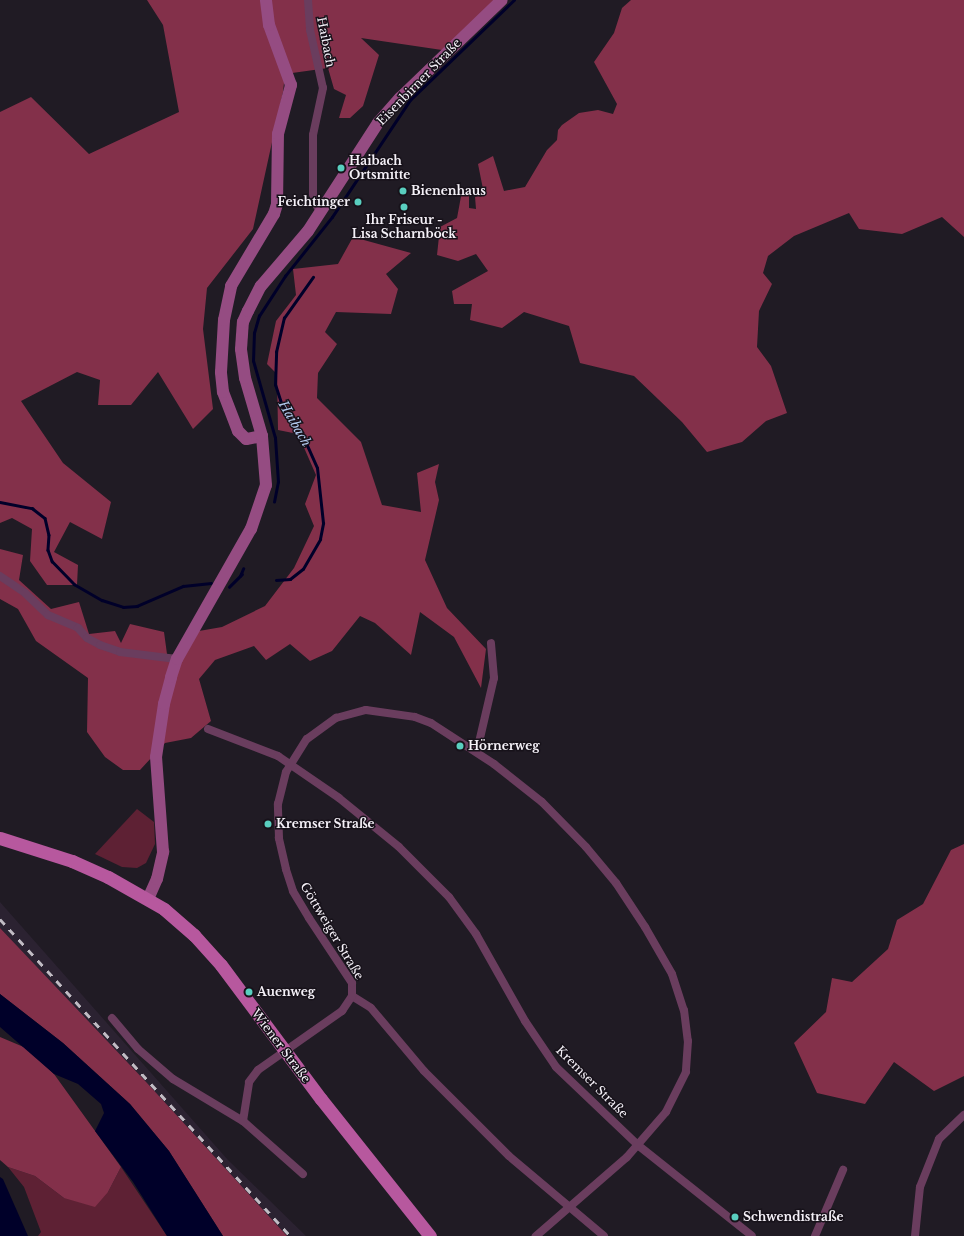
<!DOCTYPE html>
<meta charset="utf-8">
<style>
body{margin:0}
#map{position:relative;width:964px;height:1236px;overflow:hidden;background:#201b24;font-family:"Libre Baskerville",serif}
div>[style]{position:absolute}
.built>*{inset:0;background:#2b2231}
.green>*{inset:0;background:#5e2134}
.forest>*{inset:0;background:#83304a}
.water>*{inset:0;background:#000029}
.stream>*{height:2.5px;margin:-1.25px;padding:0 1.25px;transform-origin:1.25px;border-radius:1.25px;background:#000029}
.street>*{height:8px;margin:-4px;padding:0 4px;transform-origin:4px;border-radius:4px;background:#6a3d5e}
.secondary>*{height:12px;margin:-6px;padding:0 6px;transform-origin:6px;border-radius:6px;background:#954c82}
.primary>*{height:13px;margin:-6.5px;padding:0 6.5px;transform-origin:6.5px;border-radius:6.5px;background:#b7589e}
.rail>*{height:2.5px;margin-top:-1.25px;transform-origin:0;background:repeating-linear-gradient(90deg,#c1bcc4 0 7px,transparent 0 14px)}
.dots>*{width:11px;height:11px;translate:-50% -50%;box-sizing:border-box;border:2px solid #17121a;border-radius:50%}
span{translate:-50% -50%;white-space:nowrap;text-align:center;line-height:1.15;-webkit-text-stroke:3px #17121a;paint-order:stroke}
.street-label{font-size:12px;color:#f5f1f8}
.poi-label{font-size:12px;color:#f5f1f8;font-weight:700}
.left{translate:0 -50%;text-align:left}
.right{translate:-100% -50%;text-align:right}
.water-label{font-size:13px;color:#b3caef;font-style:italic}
</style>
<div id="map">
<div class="built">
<i style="clip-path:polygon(0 902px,228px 1160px,306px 1236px,287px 1236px,0 928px)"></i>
</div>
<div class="green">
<i style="clip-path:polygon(137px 809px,154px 822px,155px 844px,146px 863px,137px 868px,122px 867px,95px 854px)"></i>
<i style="clip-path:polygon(8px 1167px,35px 1176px,64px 1198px,108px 1192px,121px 1167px,167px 1236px,38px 1236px,41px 1232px,24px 1187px)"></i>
</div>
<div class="forest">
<i style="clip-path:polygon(147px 0,496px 0,442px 50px,361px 38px,379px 55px,363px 106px,350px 118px,339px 118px,346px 95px,334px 89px,328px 68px,285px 74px,283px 92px,253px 229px,207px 288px,203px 329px,213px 409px,193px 429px,158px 372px,131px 405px,98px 405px,100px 380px,77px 372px,21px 401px,63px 463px,111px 502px,102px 539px,70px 522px,54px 552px,78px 565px,77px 585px,47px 585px,30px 561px,32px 529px,12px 518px,0 523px,0 112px,31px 97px,89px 154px,179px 112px,163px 25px)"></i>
<i style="clip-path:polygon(631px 0,964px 0,964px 237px,942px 217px,902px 234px,859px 229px,849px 213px,794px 236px,768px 256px,763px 273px,772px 284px,759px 311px,757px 347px,771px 366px,787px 413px,766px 421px,742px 442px,707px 452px,682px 422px,634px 376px,580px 363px,569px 326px,524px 312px,502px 328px,470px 320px,472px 304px,454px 304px,452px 291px,488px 271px,476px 254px,458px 261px,437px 255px,440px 227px,457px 218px,462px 191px,469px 193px,469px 208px,476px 209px,475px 197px,484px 194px,478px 164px,493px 156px,504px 191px,525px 187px,547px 150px,557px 140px,558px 130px,562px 125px,579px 113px,598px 110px,613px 114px,617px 104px,594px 62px,614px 33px,622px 8px)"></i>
<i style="clip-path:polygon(353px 237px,411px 253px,386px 274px,398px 289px,391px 314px,336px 312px,325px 332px,337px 344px,318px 373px,317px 398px,361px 442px,382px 505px,421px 512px,417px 473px,439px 464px,435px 482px,439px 500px,425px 560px,447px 608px,486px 649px,481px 688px,454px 637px,420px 612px,411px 655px,375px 623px,360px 616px,332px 651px,310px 661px,290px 644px,266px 660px,254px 646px,215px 660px,199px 679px,211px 721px,191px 738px,165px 743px,140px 770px,123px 770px,105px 757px,87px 732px,88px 678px,36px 641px,18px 609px,0 599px,0 549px,23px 555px,19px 580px,51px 609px,79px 602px,89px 634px,115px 631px,121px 643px,130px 624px,164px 632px,167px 654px,179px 665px,199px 631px,222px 627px,265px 606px,294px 568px,314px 526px,305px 504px,316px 475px,298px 434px,278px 430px,277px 374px,267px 364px,276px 321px,296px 295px,293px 269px,338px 264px)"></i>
<i style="clip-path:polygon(964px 844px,964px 1076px,934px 1091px,894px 1062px,865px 1104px,817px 1093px,794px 1043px,826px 1012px,832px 978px,852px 982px,888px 949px,897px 920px,923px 904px,951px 850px)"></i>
<i style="clip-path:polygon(0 928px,147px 1083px,287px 1236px,223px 1236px,169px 1151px,130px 1104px,63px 1043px,0 994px)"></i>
<i style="clip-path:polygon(0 1037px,26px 1048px,54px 1074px,121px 1167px,108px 1192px,95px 1207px,64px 1198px,35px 1176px,8px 1167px,0 1160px)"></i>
</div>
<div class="water">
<i style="clip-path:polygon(0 994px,63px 1043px,130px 1104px,169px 1151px,223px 1236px,167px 1236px,133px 1182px,95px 1131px,104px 1113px,101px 1104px,78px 1084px,54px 1074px,0 1027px)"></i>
<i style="clip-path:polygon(0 1177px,3px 1179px,28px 1236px,0 1236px)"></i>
</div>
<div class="stream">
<i style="left:0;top:502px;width:33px;rotate:11deg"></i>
<i style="left:32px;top:508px;width:16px;rotate:38deg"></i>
<i style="left:45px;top:518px;width:17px;rotate:77deg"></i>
<i style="left:49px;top:535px;width:15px;rotate:94deg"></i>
<i style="left:48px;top:550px;width:12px;rotate:70deg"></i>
<i style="left:52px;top:561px;width:32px;rotate:46deg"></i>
<i style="left:74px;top:584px;width:32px;rotate:30deg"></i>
<i style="left:102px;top:600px;width:22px;rotate:18deg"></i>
<i style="left:123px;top:607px;width:14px;rotate:-4deg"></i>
<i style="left:137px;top:606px;width:50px;rotate:-23.5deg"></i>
<i style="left:183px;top:586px;width:28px;rotate:-6deg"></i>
<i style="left:274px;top:502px;width:20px;rotate:-79deg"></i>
<i style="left:278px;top:482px;width:44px;rotate:-93.9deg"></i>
<i style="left:275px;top:438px;width:80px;rotate:-105.9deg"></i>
<i style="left:253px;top:361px;width:28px;rotate:-88deg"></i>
<i style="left:254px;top:333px;width:18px;rotate:-74deg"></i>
<i style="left:259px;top:316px;width:48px;rotate:-57deg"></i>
<i style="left:285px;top:276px;width:75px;rotate:-51.5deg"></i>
<i style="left:332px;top:217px;width:141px;rotate:-56.3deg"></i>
<i style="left:410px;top:100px;width:144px;rotate:-43.9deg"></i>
<i style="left:240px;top:576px;width:8px;rotate:-67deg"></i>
<i style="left:276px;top:580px;width:14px;rotate:-4deg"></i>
<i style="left:290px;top:579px;width:16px;rotate:-38deg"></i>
<i style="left:303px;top:569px;width:34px;rotate:-60deg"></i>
<i style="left:320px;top:539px;width:16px;rotate:-79deg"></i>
<i style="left:323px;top:523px;width:55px;rotate:-96.2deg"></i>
<i style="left:317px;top:468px;width:36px;rotate:-114deg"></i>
<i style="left:302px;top:435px;width:35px;rotate:-125deg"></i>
<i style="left:282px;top:406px;width:22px;rotate:-108deg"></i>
<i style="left:275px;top:385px;width:33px;rotate:-88deg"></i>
<i style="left:276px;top:352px;width:35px;rotate:-77deg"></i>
<i style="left:284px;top:318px;width:50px;rotate:-54.7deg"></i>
<i style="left:229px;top:587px;width:18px;rotate:-45deg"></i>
</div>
<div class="street">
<i style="left:308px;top:0;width:30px;rotate:86deg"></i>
<i style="left:310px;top:30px;width:59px;rotate:77.4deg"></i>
<i style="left:323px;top:88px;width:48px;rotate:102deg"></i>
<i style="left:313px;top:135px;width:59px;rotate:90deg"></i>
<i style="left:313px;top:194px;width:13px;rotate:72deg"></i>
<i style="left:317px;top:206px;width:7px;rotate:45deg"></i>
<i style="left:0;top:576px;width:30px;rotate:34deg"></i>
<i style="left:25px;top:593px;width:32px;rotate:44deg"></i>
<i style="left:48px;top:615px;width:33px;rotate:23deg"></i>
<i style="left:78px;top:628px;width:13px;rotate:48deg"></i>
<i style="left:87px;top:638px;width:15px;rotate:28deg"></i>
<i style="left:100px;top:645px;width:21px;rotate:19deg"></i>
<i style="left:120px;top:652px;width:57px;rotate:7deg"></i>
<i style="left:208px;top:729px;width:75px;rotate:21.1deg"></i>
<i style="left:278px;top:756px;width:74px;rotate:34.5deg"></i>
<i style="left:339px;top:798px;width:77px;rotate:39.2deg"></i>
<i style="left:399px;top:847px;width:71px;rotate:45deg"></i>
<i style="left:449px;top:897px;width:46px;rotate:53.9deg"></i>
<i style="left:476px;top:934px;width:100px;rotate:60.6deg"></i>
<i style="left:525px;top:1021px;width:55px;rotate:56deg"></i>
<i style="left:556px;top:1067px;width:115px;rotate:43.6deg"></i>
<i style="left:639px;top:1146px;width:144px;rotate:38.5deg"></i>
<i style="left:477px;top:751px;width:75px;rotate:-76.9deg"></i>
<i style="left:494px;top:678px;width:35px;rotate:-95deg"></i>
<i style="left:352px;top:996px;width:22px;rotate:32deg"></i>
<i style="left:371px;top:1008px;width:82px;rotate:49.9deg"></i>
<i style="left:424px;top:1071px;width:120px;rotate:45deg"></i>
<i style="left:509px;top:1156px;width:124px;rotate:40.1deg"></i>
<i style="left:112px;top:1018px;width:40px;rotate:50deg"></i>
<i style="left:138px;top:1049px;width:46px;rotate:40.6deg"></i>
<i style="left:173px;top:1079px;width:82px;rotate:31deg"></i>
<i style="left:243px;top:1121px;width:80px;rotate:41.5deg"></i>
<i style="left:243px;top:1121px;width:39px;rotate:-81deg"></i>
<i style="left:249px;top:1082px;width:15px;rotate:-53deg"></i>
<i style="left:258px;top:1070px;width:103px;rotate:-35.1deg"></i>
<i style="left:342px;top:1011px;width:18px;rotate:-56deg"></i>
<i style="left:352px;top:996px;width:13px;rotate:-90deg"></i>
<i style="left:352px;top:983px;width:78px;rotate:-123.5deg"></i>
<i style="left:309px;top:918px;width:31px;rotate:-121deg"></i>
<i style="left:293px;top:891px;width:23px;rotate:-108deg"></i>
<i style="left:286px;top:869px;width:32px;rotate:-103deg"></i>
<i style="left:279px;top:838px;width:34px;rotate:-92deg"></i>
<i style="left:278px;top:804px;width:33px;rotate:-76deg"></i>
<i style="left:286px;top:772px;width:39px;rotate:-58deg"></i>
<i style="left:307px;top:739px;width:36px;rotate:-36deg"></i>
<i style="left:336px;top:718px;width:31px;rotate:-15deg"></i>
<i style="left:366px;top:710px;width:49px;rotate:8.1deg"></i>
<i style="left:415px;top:717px;width:17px;rotate:21deg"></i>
<i style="left:431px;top:723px;width:75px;rotate:33.1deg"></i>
<i style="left:494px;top:764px;width:61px;rotate:38.4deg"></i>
<i style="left:542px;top:802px;width:63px;rotate:45.6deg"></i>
<i style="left:586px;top:847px;width:47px;rotate:50.2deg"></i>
<i style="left:616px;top:883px;width:53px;rotate:56.6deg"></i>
<i style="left:645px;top:927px;width:54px;rotate:60.1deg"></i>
<i style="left:672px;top:974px;width:38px;rotate:72deg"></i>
<i style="left:684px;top:1010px;width:31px;rotate:83deg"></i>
<i style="left:688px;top:1041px;width:31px;rotate:94deg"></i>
<i style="left:686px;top:1072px;width:45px;rotate:116.6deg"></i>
<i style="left:666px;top:1112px;width:60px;rotate:130.9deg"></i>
<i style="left:627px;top:1157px;width:121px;rotate:139deg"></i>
<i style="left:815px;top:1236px;width:72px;rotate:-67deg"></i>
<i style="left:915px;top:1236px;width:49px;rotate:-84.2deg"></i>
<i style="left:920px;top:1187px;width:52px;rotate:-68.4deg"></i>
<i style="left:939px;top:1139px;width:35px;rotate:-44deg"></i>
</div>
<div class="secondary">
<i style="left:262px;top:436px;width:16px;rotate:169deg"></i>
<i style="left:246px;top:439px;width:11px;rotate:-135deg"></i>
<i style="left:238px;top:431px;width:42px;rotate:-111deg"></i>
<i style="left:223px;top:392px;width:20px;rotate:-96deg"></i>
<i style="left:221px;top:372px;width:52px;rotate:-86.7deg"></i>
<i style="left:224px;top:320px;width:35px;rotate:-78deg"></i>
<i style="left:231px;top:286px;width:84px;rotate:-59.2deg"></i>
<i style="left:274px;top:214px;width:10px;rotate:-73deg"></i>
<i style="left:277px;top:204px;width:70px;rotate:-89.2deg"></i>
<i style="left:278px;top:134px;width:51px;rotate:-75.1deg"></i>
<i style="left:291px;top:85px;width:64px;rotate:-110.1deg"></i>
<i style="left:269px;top:25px;width:25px;rotate:-97deg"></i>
<i style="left:148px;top:899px;width:22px;rotate:-66deg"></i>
<i style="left:157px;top:879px;width:28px;rotate:-77deg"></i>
<i style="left:163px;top:852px;width:95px;rotate:-94.2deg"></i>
<i style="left:156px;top:757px;width:54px;rotate:-81.4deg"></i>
<i style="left:164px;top:704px;width:28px;rotate:-75deg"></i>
<i style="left:171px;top:677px;width:19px;rotate:-72deg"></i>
<i style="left:177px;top:659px;width:150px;rotate:-60.4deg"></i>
<i style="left:251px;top:529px;width:46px;rotate:-71.2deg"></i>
<i style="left:266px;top:485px;width:49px;rotate:-94.7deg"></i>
<i style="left:262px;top:436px;width:60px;rotate:-106.3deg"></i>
<i style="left:245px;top:378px;width:29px;rotate:-98deg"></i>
<i style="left:241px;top:349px;width:27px;rotate:-86deg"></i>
<i style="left:243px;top:322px;width:12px;rotate:-66deg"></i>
<i style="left:248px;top:311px;width:28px;rotate:-63deg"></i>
<i style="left:261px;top:286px;width:72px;rotate:-49.5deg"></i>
<i style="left:308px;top:231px;width:129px;rotate:-57.1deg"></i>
<i style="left:378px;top:123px;width:33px;rotate:-49deg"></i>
<i style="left:400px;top:98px;width:141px;rotate:-43.9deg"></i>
</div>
<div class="primary">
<i style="left:0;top:838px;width:76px;rotate:17.7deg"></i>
<i style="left:72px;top:861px;width:39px;rotate:24deg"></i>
<i style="left:108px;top:877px;width:64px;rotate:29.7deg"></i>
<i style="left:164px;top:909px;width:40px;rotate:41deg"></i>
<i style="left:194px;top:935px;width:40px;rotate:48deg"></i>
<i style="left:221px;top:965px;width:167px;rotate:53.3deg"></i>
<i style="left:321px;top:1099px;width:175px;rotate:51.5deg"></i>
</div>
<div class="rail">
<i style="left:0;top:919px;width:430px;rotate:47.5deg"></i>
</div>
<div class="dots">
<i style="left:341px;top:168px;background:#59cebf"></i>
<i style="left:403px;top:191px;background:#59cebf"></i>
<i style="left:358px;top:202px;background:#59cebf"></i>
<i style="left:404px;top:207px;background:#59cebf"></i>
<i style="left:460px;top:746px;background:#59cebf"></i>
<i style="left:268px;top:824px;background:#59cebf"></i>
<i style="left:249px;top:992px;background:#59cebf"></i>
<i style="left:735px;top:1217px;background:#59cebf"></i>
</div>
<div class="street-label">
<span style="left:326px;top:42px;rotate:79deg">Haibach</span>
<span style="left:419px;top:82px;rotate:-46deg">Eisenbirner Straße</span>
<span style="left:332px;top:931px;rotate:59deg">Göttweiger Straße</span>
<span style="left:281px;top:1046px;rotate:53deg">Wiener Straße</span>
<span style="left:592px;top:1082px;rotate:45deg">Kremser Straße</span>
</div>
<div class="poi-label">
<span class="left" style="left:349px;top:168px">Haibach<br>Ortsmitte</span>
<span class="left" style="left:411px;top:191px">Bienenhaus</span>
<span class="right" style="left:350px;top:202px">Feichtinger</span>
<span style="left:404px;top:227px">Ihr Friseur -<br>Lisa Scharnböck</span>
<span class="left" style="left:468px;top:746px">Hörnerweg</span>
<span class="left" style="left:276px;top:824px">Kremser Straße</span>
<span class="left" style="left:257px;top:992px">Auenweg</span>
<span class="left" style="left:743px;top:1217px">Schwendistraße</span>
</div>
<div class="water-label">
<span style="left:294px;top:424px;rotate:60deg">Haibach</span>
</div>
</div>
